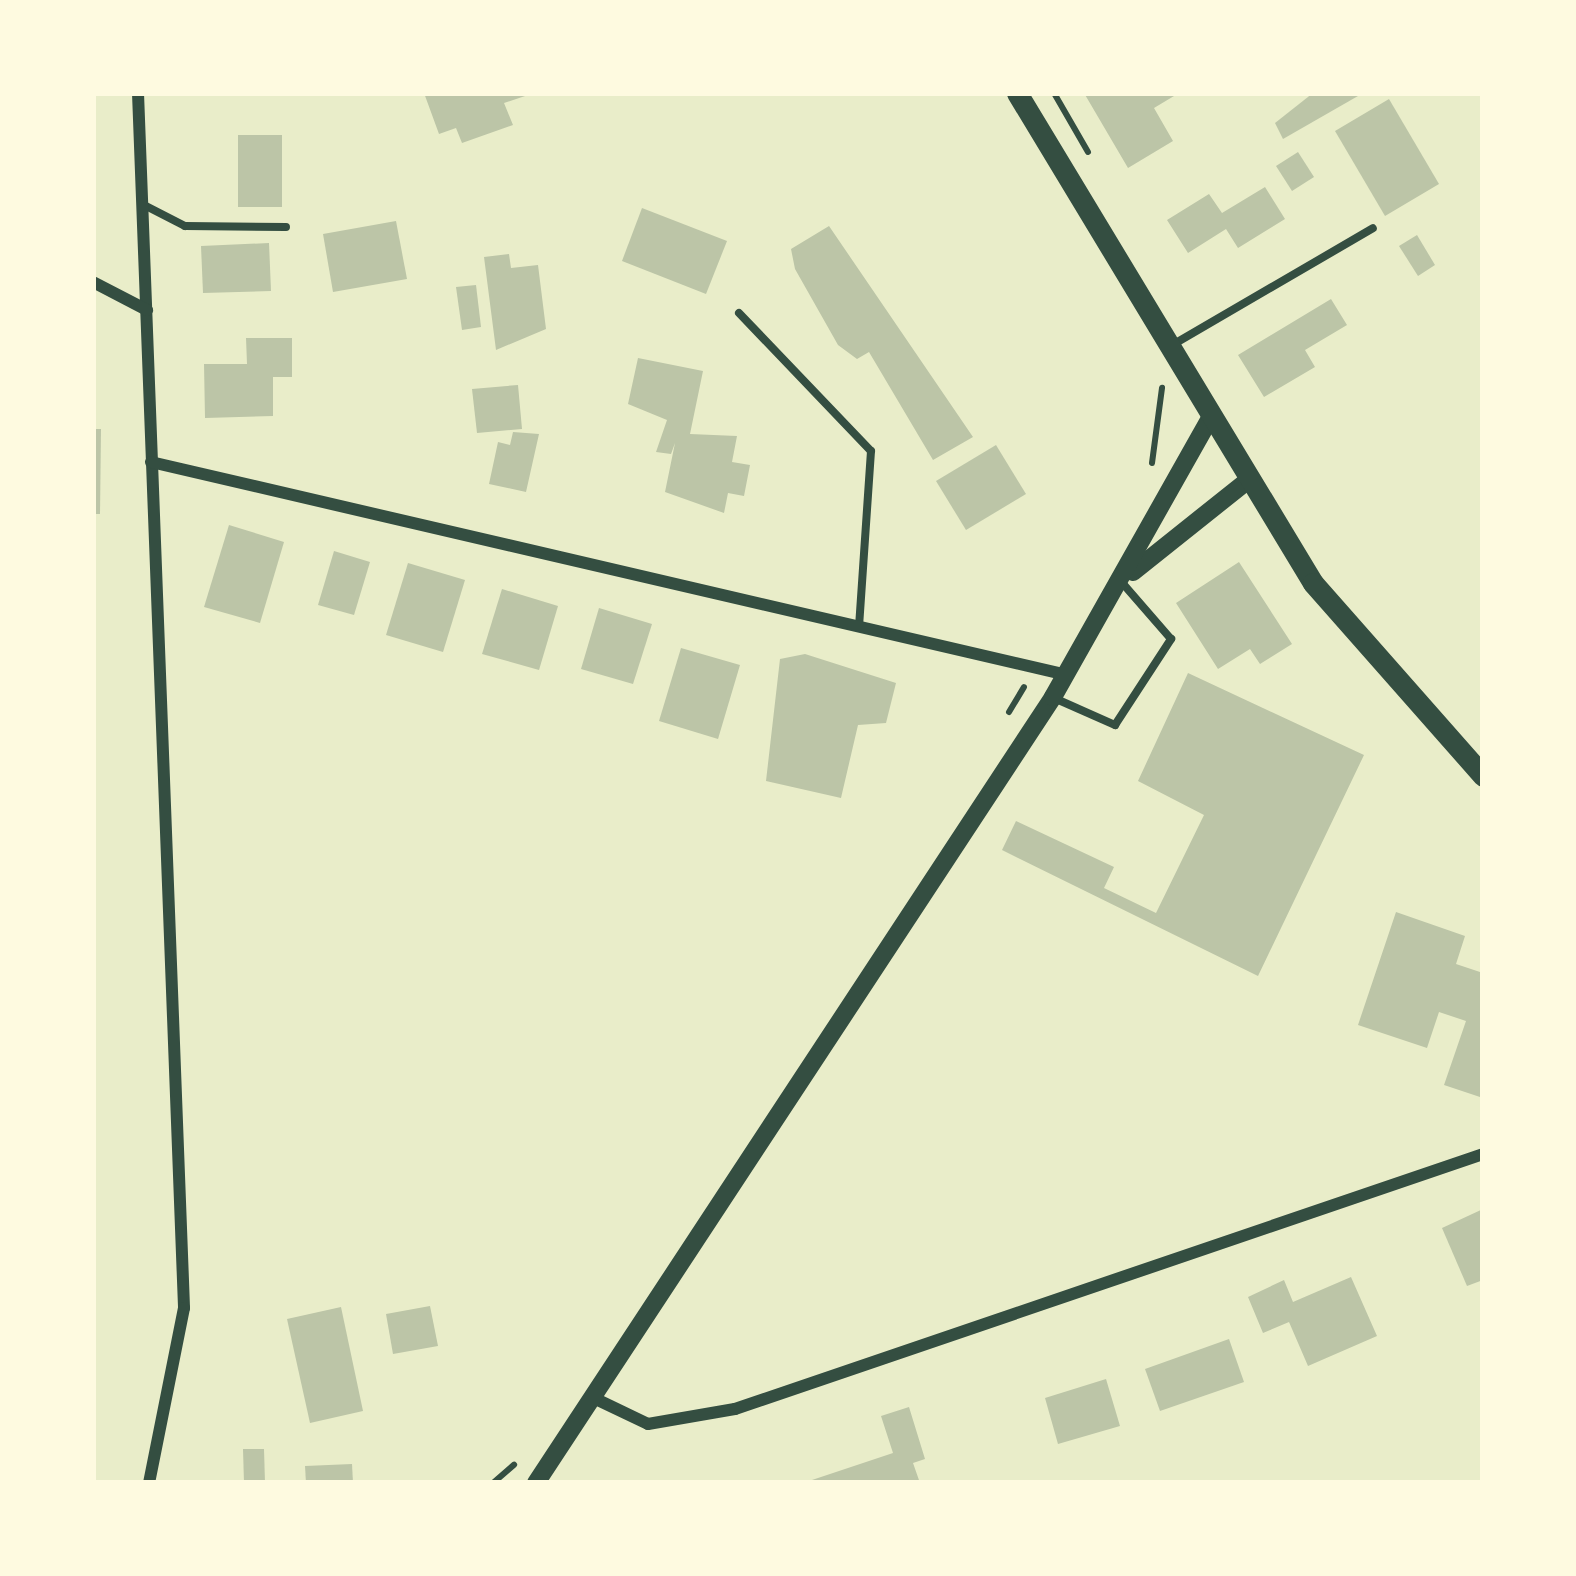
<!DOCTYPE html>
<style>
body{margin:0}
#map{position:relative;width:1576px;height:1576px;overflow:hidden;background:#e9edc9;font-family:Ubuntu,sans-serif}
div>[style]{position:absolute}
.building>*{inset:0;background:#bcc5a7}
.path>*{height:6px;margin:-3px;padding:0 3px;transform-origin:3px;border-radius:3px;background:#344e41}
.service>*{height:8px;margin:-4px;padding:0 4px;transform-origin:4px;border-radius:4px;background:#344e41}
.minor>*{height:12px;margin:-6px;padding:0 6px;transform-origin:6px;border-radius:6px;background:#344e41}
.tertiary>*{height:18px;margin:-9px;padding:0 9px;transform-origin:9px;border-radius:9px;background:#344e41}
.secondary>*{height:21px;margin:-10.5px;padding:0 10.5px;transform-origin:10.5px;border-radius:10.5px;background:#344e41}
span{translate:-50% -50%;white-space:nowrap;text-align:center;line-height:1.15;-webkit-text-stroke:12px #fefae0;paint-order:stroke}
.frame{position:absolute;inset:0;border:96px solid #fefae0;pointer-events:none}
</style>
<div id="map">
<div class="building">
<i style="clip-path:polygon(424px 93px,531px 93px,531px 94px,504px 103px,513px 125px,462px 143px,456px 128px,439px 134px)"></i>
<i style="clip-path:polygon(1084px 93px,1179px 93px,1154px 108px,1173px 141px,1128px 168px)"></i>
<i style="clip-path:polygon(1313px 93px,1358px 96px,1283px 139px,1275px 123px)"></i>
<i style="clip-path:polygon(1389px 99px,1439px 184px,1385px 216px,1335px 131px)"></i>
<i style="clip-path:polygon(238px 135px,282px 135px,282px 207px,238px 207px)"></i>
<i style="clip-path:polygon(1298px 152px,1314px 177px,1292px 191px,1276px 166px)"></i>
<i style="clip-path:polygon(1265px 187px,1285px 219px,1238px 248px,1226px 229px,1188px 253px,1167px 220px,1209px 194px,1222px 213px)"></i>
<i style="clip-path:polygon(642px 208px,727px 241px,706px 294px,622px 261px)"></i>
<i style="clip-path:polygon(396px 221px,407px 279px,333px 292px,323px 234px)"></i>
<i style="clip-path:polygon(829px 226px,973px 437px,933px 460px,869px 352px,857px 359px,838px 345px,795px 269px,791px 249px)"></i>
<i style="clip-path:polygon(1417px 235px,1435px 265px,1418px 276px,1399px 246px)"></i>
<i style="clip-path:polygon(269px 243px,271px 291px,203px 293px,201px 246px)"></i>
<i style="clip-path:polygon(509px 254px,511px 268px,538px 265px,546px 329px,496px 350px,484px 257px)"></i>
<i style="clip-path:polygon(476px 285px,481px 327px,462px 330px,456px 287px)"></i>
<i style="clip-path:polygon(1331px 299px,1347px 325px,1305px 350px,1315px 367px,1264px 397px,1238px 355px)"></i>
<i style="clip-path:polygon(246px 338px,292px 338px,292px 377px,273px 377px,273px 416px,205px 418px,204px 364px,247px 364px)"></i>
<i style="clip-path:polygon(638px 358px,703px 371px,690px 434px,737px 436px,732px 462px,750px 465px,744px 496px,728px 493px,724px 513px,665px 492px,675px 443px,671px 454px,656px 452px,667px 420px,628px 404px)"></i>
<i style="clip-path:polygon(518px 385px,522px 429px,477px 433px,472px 389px)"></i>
<i style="clip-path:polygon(93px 429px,101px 429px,100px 514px,93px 514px)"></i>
<i style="clip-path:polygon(513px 432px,539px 434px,526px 492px,489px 484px,498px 442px,510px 445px)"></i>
<i style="clip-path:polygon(996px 445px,1026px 494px,966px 530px,936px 481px)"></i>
<i style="clip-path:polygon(229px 525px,284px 542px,260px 623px,204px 607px)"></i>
<i style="clip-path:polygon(334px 551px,370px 562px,354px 615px,318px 605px)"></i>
<i style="clip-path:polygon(1239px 562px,1292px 644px,1260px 664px,1250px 649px,1218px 669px,1176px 603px)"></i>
<i style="clip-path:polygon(408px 563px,465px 580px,443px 652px,386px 635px)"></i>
<i style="clip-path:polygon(502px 589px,558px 606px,539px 670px,482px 654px)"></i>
<i style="clip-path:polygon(599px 608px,652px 624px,633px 684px,581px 669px)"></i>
<i style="clip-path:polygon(681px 648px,740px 665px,718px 739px,659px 721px)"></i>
<i style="clip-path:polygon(805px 654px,896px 683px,886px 723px,858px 725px,841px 798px,766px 781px,780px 659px)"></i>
<i style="clip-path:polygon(1188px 673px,1364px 755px,1258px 976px,1002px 850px,1016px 821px,1114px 867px,1104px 888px,1156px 913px,1204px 815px,1138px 781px)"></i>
<i style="clip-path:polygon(1396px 912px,1465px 936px,1456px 964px,1483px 973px,1483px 1098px,1444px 1085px,1466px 1021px,1439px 1012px,1427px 1048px,1358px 1025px)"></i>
<i style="clip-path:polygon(1483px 1209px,1483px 1280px,1467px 1286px,1442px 1228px)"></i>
<i style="clip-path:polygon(1351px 1277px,1377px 1336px,1308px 1366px,1289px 1322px,1263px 1333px,1248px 1297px,1284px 1280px,1293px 1302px)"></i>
<i style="clip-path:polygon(430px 1306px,438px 1346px,393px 1354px,386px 1314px)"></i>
<i style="clip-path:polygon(341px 1307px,363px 1411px,310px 1423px,287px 1319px)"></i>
<i style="clip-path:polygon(1229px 1339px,1244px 1382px,1160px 1411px,1145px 1369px)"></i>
<i style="clip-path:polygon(1106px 1379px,1120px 1426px,1058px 1444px,1045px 1398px)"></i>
<i style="clip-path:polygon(909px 1407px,925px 1459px,913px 1463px,920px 1483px,803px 1483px,893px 1453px,881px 1416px)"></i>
<i style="clip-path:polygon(243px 1449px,264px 1449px,265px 1483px,244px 1483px)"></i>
<i style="clip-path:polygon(352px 1464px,353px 1483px,306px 1483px,305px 1466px)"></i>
</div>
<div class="path">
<i style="left:1054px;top:93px;width:68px;rotate:60deg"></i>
<i style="left:1152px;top:463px;width:76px;rotate:-82.4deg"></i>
<i style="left:1009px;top:712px;width:29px;rotate:-59deg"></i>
<i style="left:493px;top:1483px;width:28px;rotate:-41deg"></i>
</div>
<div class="service">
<i style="left:144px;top:205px;width:46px;rotate:27.1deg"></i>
<i style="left:185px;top:226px;width:101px;rotate:0.6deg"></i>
<i style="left:739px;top:313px;width:191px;rotate:46.3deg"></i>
<i style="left:871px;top:451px;width:175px;rotate:93.9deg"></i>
<i style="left:1174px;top:344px;width:230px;rotate:-30.2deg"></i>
<i style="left:1054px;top:698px;width:67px;rotate:23.9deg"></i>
<i style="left:1115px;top:725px;width:103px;rotate:-56.9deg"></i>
<i style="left:1171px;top:639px;width:72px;rotate:-131deg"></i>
</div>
<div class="minor">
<i style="left:138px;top:93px;width:1216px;rotate:87.83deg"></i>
<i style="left:184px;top:1308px;width:178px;rotate:101.3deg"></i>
<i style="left:93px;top:282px;width:61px;rotate:27.4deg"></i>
<i style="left:151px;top:462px;width:940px;rotate:13.09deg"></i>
<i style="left:600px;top:1401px;width:53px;rotate:25.6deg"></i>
<i style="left:648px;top:1424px;width:88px;rotate:-9.8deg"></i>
<i style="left:735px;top:1409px;width:790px;rotate:-18.82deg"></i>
</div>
<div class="tertiary">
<i style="left:1133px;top:572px;width:146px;rotate:-38.6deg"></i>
<i style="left:536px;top:1483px;width:941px;rotate:-56.66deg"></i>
<i style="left:1053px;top:697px;width:320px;rotate:-60.6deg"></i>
</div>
<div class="secondary">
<i style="left:1017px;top:93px;width:572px;rotate:58.86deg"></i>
<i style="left:1313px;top:583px;width:257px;rotate:48.6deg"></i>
</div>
<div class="frame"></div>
</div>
